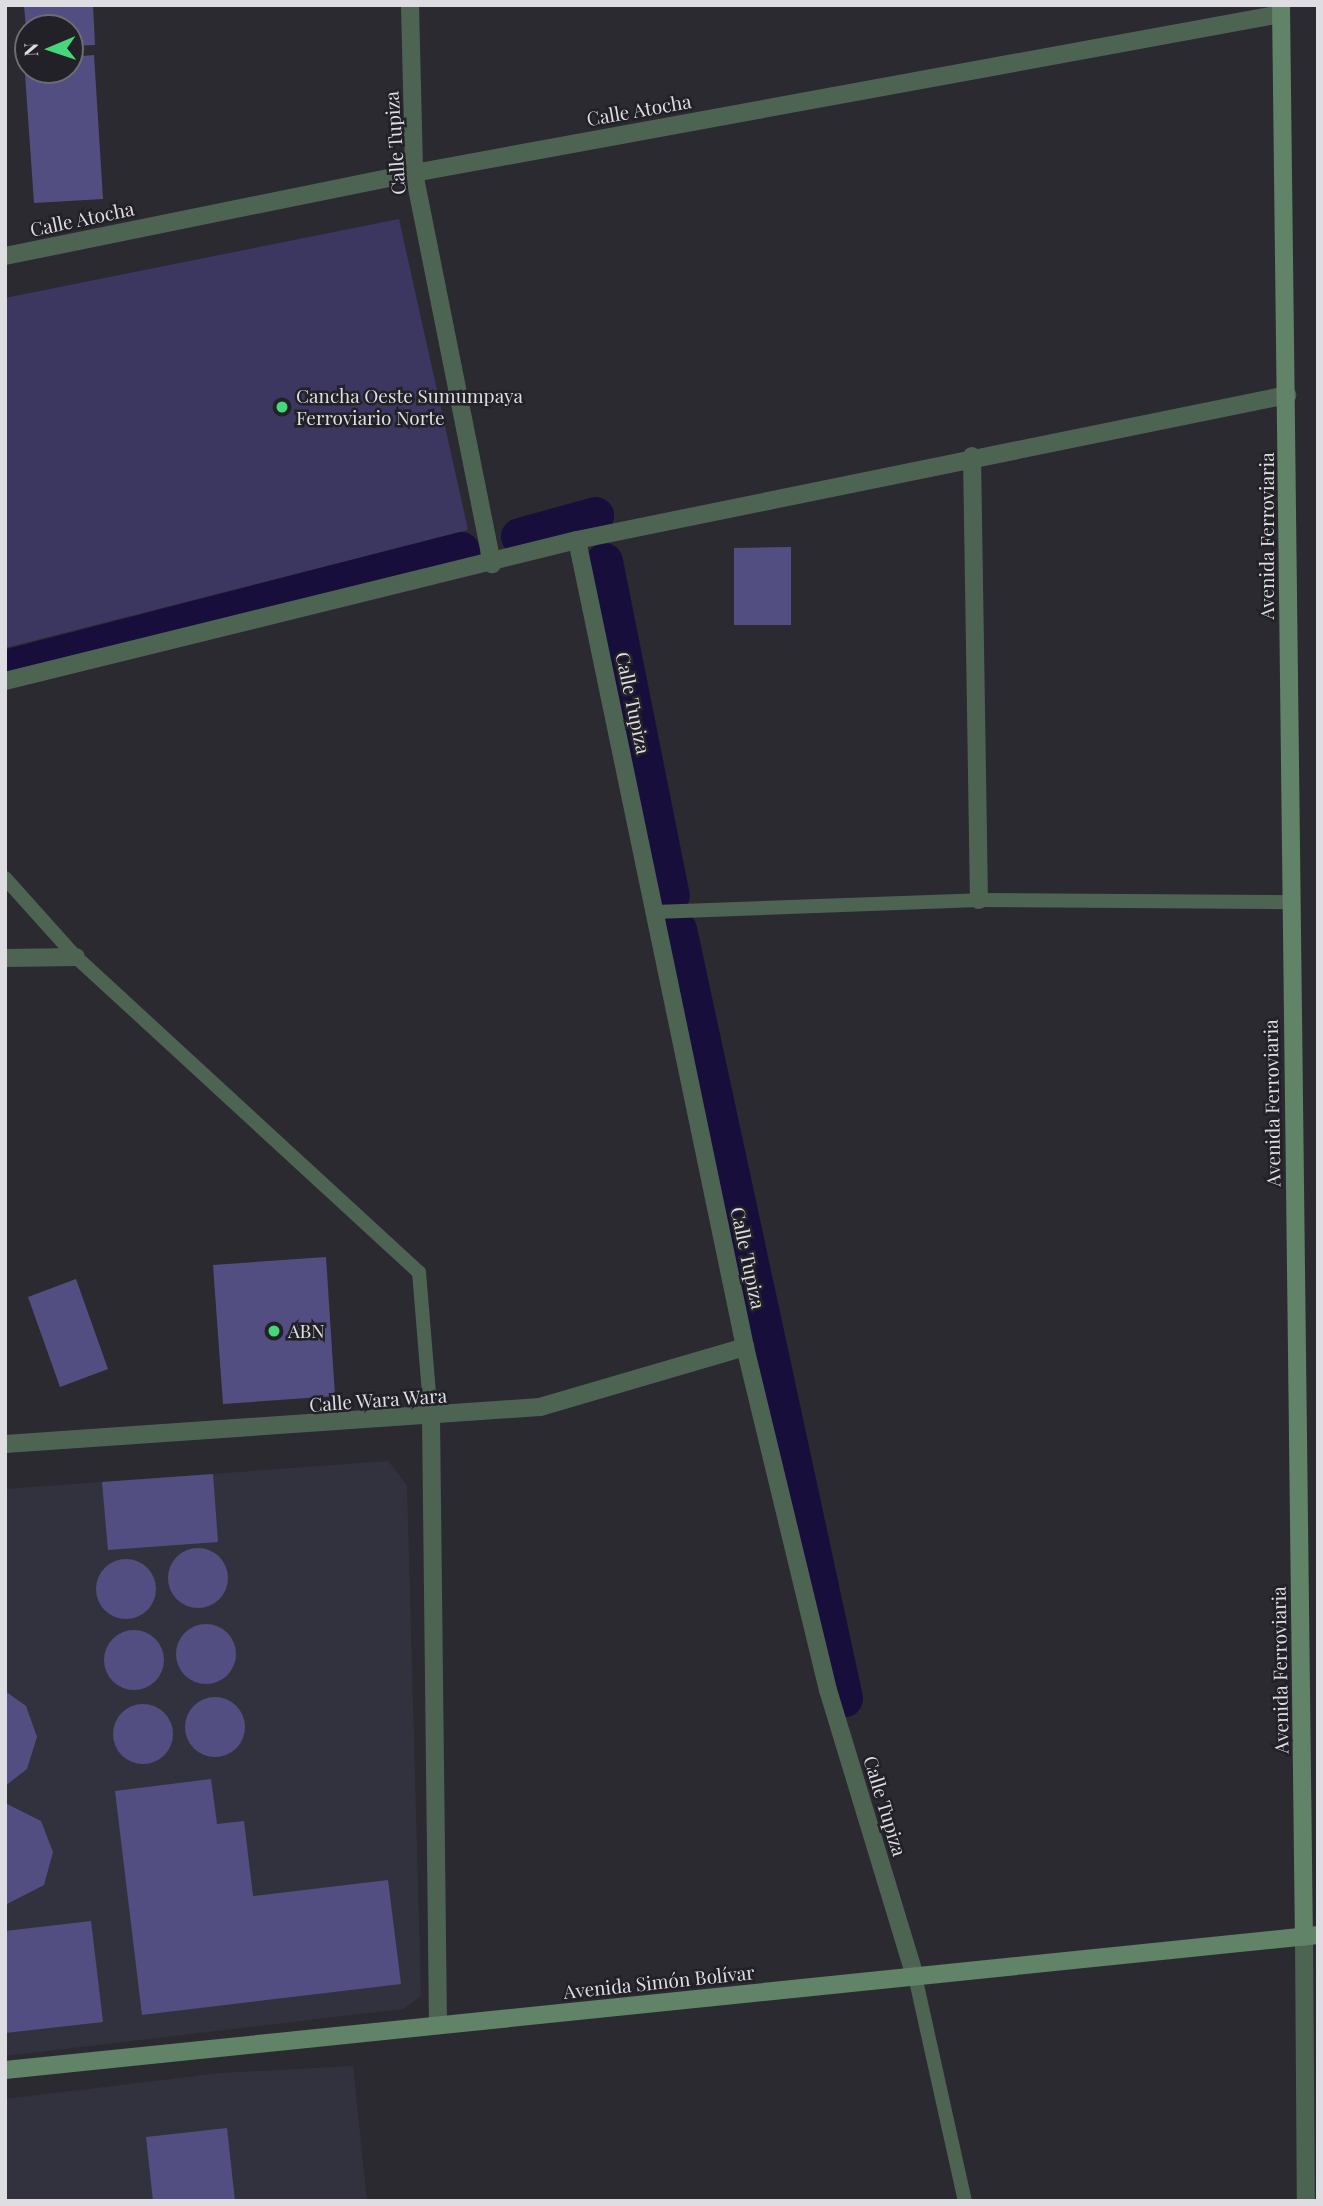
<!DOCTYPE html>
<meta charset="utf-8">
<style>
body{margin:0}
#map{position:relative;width:1323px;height:2206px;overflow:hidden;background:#2b2a31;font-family:"Playfair Display",serif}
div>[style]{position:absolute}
.built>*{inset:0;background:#32323e}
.green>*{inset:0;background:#3c3761}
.canal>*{height:37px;margin:-18.5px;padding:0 18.5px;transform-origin:18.5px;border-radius:18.5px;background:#180e3b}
.building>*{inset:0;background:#534e81}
.round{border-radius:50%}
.lane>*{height:14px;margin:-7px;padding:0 7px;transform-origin:7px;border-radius:7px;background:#4e6453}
.street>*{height:18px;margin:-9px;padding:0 9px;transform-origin:9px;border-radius:9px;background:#4e6453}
.secondary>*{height:18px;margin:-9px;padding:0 9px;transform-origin:9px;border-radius:9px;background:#618368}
.dots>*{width:19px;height:19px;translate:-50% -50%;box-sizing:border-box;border:4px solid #212127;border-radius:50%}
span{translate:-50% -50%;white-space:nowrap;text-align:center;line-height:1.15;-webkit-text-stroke:5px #212127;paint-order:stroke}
.street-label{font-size:19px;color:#dedde2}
.poi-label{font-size:19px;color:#dedde2}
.left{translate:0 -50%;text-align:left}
.frame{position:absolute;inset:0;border:7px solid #dedde2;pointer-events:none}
.north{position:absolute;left:14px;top:14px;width:70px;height:70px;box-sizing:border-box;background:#212127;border:2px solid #6d6c72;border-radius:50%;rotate:268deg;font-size:19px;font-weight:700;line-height:28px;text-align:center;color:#dedde2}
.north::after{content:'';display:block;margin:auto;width:24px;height:32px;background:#46d779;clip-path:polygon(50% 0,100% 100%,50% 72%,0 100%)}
</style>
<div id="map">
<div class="built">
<i style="clip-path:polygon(388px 1461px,407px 1485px,421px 1996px,403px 2009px,5px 2056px,5px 1489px)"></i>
<i style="clip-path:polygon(353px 2066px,367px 2201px,5px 2201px,5px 2099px,220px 2073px)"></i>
</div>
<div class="green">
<i style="clip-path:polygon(399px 219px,468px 530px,5px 648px,5px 298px)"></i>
</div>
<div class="canal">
<i style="left:519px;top:536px;width:79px;rotate:-15.4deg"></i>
<i style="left:604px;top:561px;width:341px;rotate:78.7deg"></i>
<i style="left:5px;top:668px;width:471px;rotate:-14.5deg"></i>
<i style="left:678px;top:929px;width:787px;rotate:77.82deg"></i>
</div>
<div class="building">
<i style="clip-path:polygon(24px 5px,93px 5px,95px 45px,70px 46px,70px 28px,26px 28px)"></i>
<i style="clip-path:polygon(94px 55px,103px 199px,34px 203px,24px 60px,28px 70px,70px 70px,70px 57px)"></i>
<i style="clip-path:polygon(791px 547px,791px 625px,734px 625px,734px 548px)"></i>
<i style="clip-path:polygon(326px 1257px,335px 1396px,223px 1404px,213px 1265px)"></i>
<i style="clip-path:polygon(76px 1279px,108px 1369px,60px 1387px,28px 1297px)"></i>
<i style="clip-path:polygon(213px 1474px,218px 1542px,108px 1550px,102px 1482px)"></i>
<i class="round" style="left:168px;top:1548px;width:60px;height:60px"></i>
<i class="round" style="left:96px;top:1559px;width:60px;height:60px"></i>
<i class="round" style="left:176px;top:1624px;width:60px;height:60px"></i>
<i class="round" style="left:104px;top:1630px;width:60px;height:60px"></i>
<i style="clip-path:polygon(5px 1691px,26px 1706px,37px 1737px,27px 1769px,5px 1786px)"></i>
<i class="round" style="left:185px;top:1697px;width:60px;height:60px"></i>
<i class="round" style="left:113px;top:1704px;width:60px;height:60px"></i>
<i style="clip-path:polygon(211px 1779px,217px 1824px,244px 1821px,253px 1896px,388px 1880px,401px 1984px,142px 2015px,115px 1791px)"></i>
<i style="clip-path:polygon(5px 1803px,41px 1821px,53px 1852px,44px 1885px,5px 1905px)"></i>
<i style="clip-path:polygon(91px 1921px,103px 2022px,5px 2033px,5px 1931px)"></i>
<i style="clip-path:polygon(227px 2128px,235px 2201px,153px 2201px,146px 2137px)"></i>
</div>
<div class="lane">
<i style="left:5px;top:878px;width:106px;rotate:48.1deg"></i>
<i style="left:76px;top:957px;width:466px;rotate:42.6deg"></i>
<i style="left:419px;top:1272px;width:146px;rotate:85.3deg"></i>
<i style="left:655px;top:912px;width:324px;rotate:-2.1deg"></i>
<i style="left:979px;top:900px;width:312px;rotate:0.4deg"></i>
<i style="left:915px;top:1976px;width:230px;rotate:77.5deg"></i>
</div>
<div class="street">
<i style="left:410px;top:5px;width:168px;rotate:88.6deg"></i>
<i style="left:414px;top:173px;width:399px;rotate:78.7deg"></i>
<i style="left:5px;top:256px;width:417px;rotate:-11.5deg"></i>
<i style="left:414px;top:173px;width:881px;rotate:-10.39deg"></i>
<i style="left:972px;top:456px;width:444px;rotate:89.1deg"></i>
<i style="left:577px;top:540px;width:824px;rotate:78.24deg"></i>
<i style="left:745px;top:1347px;width:353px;rotate:76.4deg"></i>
<i style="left:828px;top:1690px;width:299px;rotate:73.1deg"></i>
<i style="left:5px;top:681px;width:589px;rotate:-13.85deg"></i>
<i style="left:577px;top:540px;width:725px;rotate:-11.54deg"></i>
<i style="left:5px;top:958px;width:71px;rotate:-0.8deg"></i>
<i style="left:431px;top:1418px;width:607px;rotate:89.34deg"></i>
<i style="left:5px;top:1444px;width:536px;rotate:-3.96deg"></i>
<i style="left:540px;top:1407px;width:214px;rotate:-16.3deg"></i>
<i style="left:1304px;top:1937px;width:264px;rotate:89.6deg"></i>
</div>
<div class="secondary">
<i style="left:1281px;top:5px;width:1932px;rotate:89.32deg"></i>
<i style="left:5px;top:2070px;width:1320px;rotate:-5.87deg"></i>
</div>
<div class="dots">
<i style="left:282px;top:407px;background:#46d779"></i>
<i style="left:274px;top:1331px;background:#46d779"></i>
</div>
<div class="street-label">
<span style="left:639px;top:110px;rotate:-10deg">Calle Atocha</span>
<span style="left:395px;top:143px;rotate:-94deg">Calle Tupiza</span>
<span style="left:82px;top:219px;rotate:-12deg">Calle Atocha</span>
<span style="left:1267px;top:536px;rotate:-90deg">Avenida Ferroviaria</span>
<span style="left:633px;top:703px;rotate:78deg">Calle Tupiza</span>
<span style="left:1272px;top:1103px;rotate:-91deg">Avenida Ferroviaria</span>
<span style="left:748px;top:1258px;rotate:78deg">Calle Tupiza</span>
<span style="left:378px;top:1400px;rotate:-4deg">Calle Wara Wara</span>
<span style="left:1280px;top:1670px;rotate:-91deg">Avenida Ferroviaria</span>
<span style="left:885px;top:1806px;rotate:73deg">Calle Tupiza</span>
<span style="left:659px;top:1982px;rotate:-6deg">Avenida Simón Bolívar</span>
</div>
<div class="poi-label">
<span class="left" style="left:296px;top:407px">Cancha Oeste Sumumpaya<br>Ferroviario Norte</span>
<span class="left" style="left:288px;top:1331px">ABN</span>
</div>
<div class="frame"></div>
<div class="north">N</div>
</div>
